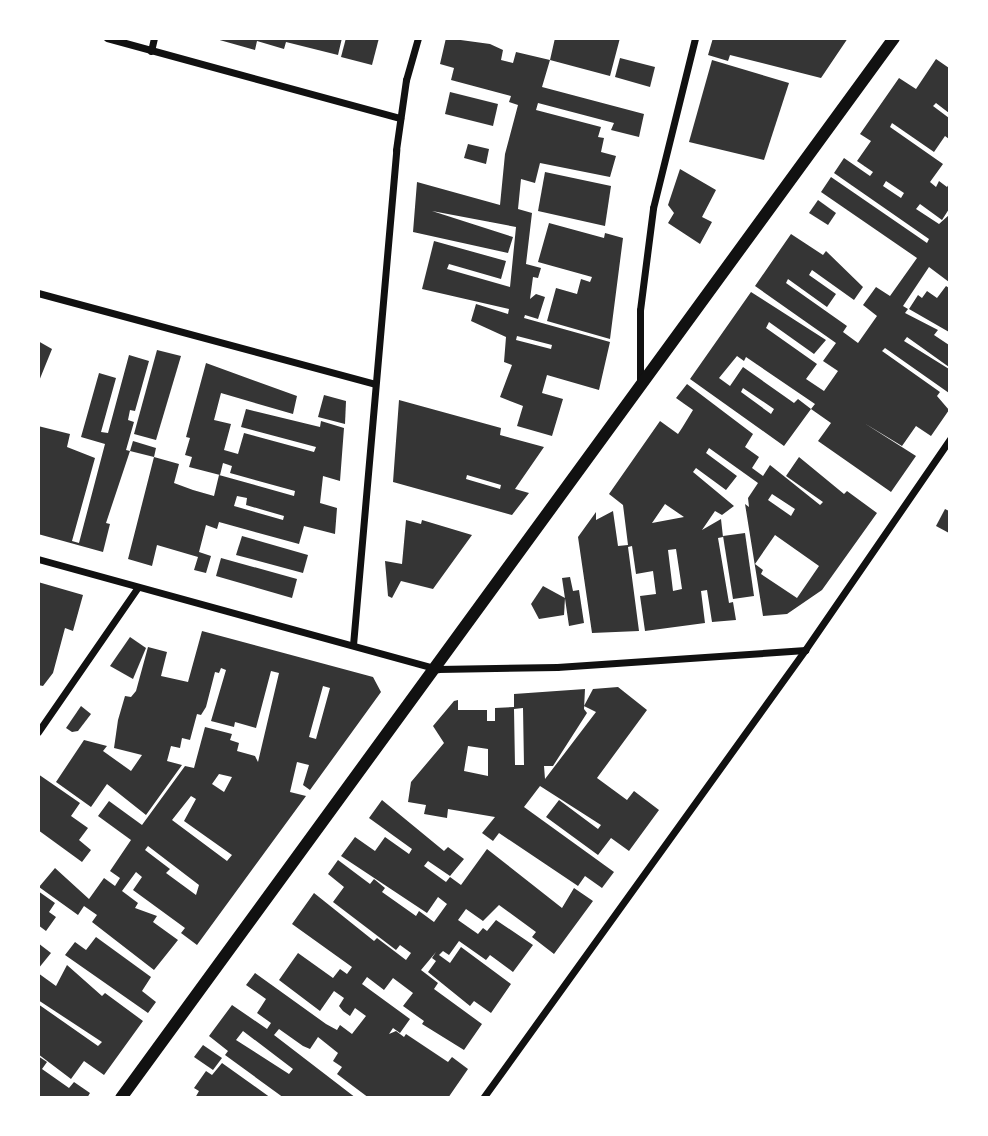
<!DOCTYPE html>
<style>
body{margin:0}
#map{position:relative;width:988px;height:1136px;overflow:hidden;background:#fff;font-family:"Sofia Sans Condensed",sans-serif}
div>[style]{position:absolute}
.building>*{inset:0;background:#353535}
.minor>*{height:7px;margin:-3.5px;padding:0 3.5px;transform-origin:3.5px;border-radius:3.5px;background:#111}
.tertiary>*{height:12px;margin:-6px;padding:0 6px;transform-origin:6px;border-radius:6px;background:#111}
span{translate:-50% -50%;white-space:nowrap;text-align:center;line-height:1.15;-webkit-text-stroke:6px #fff;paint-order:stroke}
.frame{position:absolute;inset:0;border:40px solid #fff;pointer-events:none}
</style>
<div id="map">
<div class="building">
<i style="clip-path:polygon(342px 38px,338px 55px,286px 42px,284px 49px,257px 41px,255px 50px,216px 39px)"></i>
<i style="clip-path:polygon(346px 38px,379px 38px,372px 65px,341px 57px)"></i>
<i style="clip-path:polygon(evenodd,446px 38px,490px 44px,503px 50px,501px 60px,513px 63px,516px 52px,550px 60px,555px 38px,620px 38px,610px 76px,550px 60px,542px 87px,644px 114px,639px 137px,611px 130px,614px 123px,538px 103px,536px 110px,601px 127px,598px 137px,604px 138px,601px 152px,616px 156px,610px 177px,540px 163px,535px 183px,521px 179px,518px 209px,532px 213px,526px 264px,541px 268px,538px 278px,533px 277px,530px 299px,536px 294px,545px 297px,538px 319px,525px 315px,524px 318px,610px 342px,599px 390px,547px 375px,542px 393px,563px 399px,552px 436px,517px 426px,523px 406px,500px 397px,512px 365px,504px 362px,506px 337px,471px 321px,476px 304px,508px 314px,509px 309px,422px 289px,434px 241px,506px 261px,501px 279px,449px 264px,447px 269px,510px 287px,516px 227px,432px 211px,513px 237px,508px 253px,413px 232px,417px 182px,500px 205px,505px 154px,518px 105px,509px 102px,511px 96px,451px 80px,454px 68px,440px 64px,446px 38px,517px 336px,552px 345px,551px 349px,516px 340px,517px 336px)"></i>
<i style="clip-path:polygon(713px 38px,848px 38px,821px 78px,730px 55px,728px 61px,708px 55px)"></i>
<i style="clip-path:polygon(620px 58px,655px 67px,650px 87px,615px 77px)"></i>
<i style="clip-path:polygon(evenodd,936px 59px,949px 68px,949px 113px,936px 103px,933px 106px,949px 118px,949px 139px,945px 136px,934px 152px,892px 123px,890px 127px,943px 164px,930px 182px,936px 187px,939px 181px,947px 187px,949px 184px,949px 209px,942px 220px,920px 204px,916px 209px,939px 224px,949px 215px,949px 282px,929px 267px,903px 306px,908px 309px,905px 313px,938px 330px,934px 335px,949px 345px,949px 367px,907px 337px,904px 341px,949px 369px,949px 393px,885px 348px,882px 351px,940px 392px,937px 396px,949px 410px,931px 436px,916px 426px,902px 446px,864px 423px,916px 456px,891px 492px,818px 441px,831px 423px,811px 409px,784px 446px,690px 379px,751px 292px,826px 340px,814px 354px,769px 322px,766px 328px,817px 364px,806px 379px,824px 391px,838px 371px,823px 361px,836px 343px,755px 286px,791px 234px,823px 255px,826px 251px,863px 287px,854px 300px,812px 270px,809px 275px,836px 294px,827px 307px,788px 279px,786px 283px,847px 326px,843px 332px,858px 343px,877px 316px,863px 305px,876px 287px,890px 296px,917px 258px,821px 192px,831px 177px,927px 243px,929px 239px,834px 173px,844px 158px,870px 176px,873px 172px,857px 161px,871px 141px,860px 134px,899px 78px,916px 89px,936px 59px,886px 181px,904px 193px,901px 198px,883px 186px,886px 181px,936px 59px,737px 356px,744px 361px,746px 357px,815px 404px,811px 409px,798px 399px,794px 403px,743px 367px,730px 386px,719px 378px,737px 356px,936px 59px,743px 388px,774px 409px,771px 414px,741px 392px,743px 388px)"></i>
<i style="clip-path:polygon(712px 60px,789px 83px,764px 160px,689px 142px)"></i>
<i style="clip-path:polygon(450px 92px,498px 104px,493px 126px,445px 114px)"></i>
<i style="clip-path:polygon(468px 144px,489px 149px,486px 164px,464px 158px)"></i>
<i style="clip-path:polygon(680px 169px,716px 190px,702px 217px,712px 222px,700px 244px,668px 223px,674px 213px,668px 205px)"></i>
<i style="clip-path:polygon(545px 172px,611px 186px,605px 226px,538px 211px)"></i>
<i style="clip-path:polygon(818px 200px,836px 213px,828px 225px,809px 213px)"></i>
<i style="clip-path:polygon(549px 223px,604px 238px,605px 233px,623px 238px,610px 339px,547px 321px,556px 288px,577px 294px,581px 279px,590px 282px,592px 277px,538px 262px)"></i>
<i style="clip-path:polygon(946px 286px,949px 288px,949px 332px,909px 309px,918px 295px,922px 298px,927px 291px,937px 298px)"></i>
<i style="clip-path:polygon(38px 341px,52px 349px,39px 381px,38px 381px)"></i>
<i style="clip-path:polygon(157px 350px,181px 356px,156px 440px,134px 434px)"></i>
<i style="clip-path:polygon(129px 355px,149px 361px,135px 411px,130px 410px,128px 420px,134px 422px,126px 450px,130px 451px,106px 523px,110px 524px,103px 552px,38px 534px,38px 426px,70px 434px,67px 447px,95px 458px,72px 541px,79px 543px,105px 444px,81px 437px,99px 373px,116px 378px,101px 432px,108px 433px)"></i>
<i style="clip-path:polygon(evenodd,206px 363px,297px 396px,293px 414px,221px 393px,214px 420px,231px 424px,224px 450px,238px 454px,244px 433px,314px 452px,316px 447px,241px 427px,246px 409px,320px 427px,321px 421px,344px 428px,340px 481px,323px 476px,320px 503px,337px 508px,335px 534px,304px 526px,299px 544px,219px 522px,217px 529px,206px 525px,199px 552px,211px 556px,206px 573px,194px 570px,198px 557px,157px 545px,152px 566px,128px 559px,154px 457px,179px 464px,174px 483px,193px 490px,214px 496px,219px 475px,294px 496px,295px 491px,230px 473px,232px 466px,223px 463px,220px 475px,189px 467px,192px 457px,185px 455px,190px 438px,186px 437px,206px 363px,237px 496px,247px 498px,246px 505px,284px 516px,283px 520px,234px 506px,237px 496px)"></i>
<i style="clip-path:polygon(evenodd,687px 384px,753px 434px,745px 447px,759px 457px,752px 468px,763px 476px,770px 465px,820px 505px,823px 502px,786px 476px,799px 457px,844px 494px,847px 491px,877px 513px,822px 590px,787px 614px,763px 616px,745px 504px,749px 507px,748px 498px,758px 483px,709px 448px,706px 453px,737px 476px,726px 490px,696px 468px,693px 472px,734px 506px,722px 515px,715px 511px,702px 530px,721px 519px,723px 537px,718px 538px,729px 603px,733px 602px,736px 620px,712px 622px,707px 590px,701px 591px,705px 623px,645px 631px,640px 596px,656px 594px,653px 571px,636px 574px,632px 546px,628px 547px,639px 631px,592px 633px,578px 537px,596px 512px,596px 520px,613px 511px,618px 546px,628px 545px,623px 505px,609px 494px,660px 421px,678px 434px,682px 428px,693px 410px,676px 398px,687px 384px,772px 494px,795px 509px,791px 516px,768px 500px,772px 494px,687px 384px,665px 504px,684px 517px,652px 523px,665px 504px,687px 384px,775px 535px,819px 566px,797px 598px,761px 574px,763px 570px,755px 564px,775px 535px,687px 384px,676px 549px,682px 589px,673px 591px,668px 550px,676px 549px)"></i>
<i style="clip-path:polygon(324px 395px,346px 401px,345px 424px,318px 417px)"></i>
<i style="clip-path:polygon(evenodd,399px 400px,501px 428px,500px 435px,544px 447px,515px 489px,529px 493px,512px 515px,393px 482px,399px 400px,467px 475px,501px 485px,500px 489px,466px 479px,467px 475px)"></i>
<i style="clip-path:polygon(133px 441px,156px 448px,154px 457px,130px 451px)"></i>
<i style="clip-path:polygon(945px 509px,949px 511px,949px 533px,936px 526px)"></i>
<i style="clip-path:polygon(406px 520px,421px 524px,422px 520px,472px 535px,433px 589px,401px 581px,392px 598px,388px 596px,385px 561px,402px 564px)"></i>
<i style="clip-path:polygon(745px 533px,754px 596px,733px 599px,723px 536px)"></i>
<i style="clip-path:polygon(242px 536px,308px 555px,303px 573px,236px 555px)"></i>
<i style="clip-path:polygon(221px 558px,297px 579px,292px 598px,216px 576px)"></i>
<i style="clip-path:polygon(570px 577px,573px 591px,579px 590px,584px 623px,569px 626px,562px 578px)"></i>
<i style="clip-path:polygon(38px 582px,83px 595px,73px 631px,65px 628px,53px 673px,43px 686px,38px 685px)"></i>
<i style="clip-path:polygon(543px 586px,565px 598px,564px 615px,539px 619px,531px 604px)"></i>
<i style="clip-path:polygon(evenodd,202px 631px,373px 677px,381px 692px,310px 790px,303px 785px,309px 765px,297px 762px,290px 792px,306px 796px,197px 945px,181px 933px,185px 928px,133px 890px,142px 877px,136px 872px,122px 891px,138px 903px,135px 908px,157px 916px,153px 922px,178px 940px,154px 970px,92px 922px,97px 915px,84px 906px,78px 915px,39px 887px,55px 868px,89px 899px,104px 878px,115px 886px,120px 878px,110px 871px,131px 840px,98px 816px,109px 801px,142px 825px,185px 766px,194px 768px,205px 727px,232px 734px,230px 740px,239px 743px,237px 751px,255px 756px,258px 762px,279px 673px,271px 671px,256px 728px,235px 722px,234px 727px,211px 721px,226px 670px,221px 668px,219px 673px,215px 672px,206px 707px,201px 715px,197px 714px,190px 740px,182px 738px,180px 748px,171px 746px,167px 761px,182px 765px,146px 815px,107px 784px,91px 807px,56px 782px,84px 740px,107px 746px,103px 751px,131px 771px,142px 755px,114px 748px,118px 720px,125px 696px,131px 697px,136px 691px,148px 647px,167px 652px,161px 676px,188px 682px,202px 631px,323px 686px,330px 688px,316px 739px,309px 737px,323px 686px,202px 631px,219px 774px,232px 777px,224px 792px,212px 784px,219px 774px,202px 631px,191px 796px,196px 799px,184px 821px,232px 855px,227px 861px,172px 820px,191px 796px,202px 631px,148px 846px,199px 885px,196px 895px,166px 873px,170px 869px,145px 850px,148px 846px)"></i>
<i style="clip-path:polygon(130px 637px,146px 648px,133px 679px,110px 666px)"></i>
<i style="clip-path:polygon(evenodd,618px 687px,647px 710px,597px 778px,627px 800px,634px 791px,659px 810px,629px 851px,611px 838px,598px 855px,546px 817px,559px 800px,598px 829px,601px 825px,540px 786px,524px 807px,614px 872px,602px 888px,585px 876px,578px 886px,499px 833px,493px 841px,482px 833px,495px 817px,448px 809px,447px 818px,424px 814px,426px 805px,408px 802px,411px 782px,444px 743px,433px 726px,454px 701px,458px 700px,458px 710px,487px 710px,487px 721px,495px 721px,495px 708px,514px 707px,514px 694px,585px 689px,584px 709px,587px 713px,553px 766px,544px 766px,545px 779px,596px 712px,584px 706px,593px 689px,618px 687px,523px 708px,524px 765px,515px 765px,514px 709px,523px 708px,618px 687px,468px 746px,488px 749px,488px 776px,464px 771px,468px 746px)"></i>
<i style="clip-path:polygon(81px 706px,91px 714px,78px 731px,72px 732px,66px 728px)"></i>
<i style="clip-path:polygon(38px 774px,80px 803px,71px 816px,88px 828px,79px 840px,91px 850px,82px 862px,38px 830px)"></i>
<i style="clip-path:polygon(evenodd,382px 800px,444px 851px,448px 847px,464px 859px,450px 876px,428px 861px,424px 866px,446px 882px,450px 877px,461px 885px,487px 849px,562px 908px,574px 888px,593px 901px,554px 954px,532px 937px,536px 932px,499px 905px,483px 921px,466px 909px,458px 920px,478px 934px,483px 928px,487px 931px,496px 920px,533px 945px,513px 972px,490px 955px,486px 960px,459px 941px,449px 955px,443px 951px,439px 955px,450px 963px,461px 947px,511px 984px,491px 1013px,474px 1001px,470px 1006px,428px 972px,436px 961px,432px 958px,436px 952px,421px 970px,438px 983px,434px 989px,482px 1024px,464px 1050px,422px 1024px,424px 1021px,403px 1006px,413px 993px,393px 978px,384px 990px,367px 977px,362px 984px,410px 1019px,400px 1033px,393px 1028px,389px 1034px,396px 1031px,404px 1037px,406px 1034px,448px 1062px,452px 1057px,468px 1069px,448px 1098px,369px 1098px,337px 1074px,342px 1067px,333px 1061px,338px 1053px,318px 1037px,310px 1049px,303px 1046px,279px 1029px,274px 1035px,356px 1098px,284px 1098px,225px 1055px,228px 1051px,209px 1036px,232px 1005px,267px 1029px,271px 1023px,257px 1013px,266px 999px,246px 985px,255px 973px,326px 1024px,337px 1030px,340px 1025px,352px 1034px,366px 1016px,355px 1008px,350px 1016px,343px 1011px,339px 1006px,344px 998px,334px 991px,320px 1011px,279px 980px,298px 953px,333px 978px,340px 969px,347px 974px,352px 967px,292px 924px,314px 893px,374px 941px,377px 938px,406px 960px,411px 953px,400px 945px,396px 950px,333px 902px,344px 887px,328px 874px,338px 860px,370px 884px,374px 879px,385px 888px,382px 892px,416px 916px,419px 911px,434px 922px,447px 904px,438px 897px,427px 913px,341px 856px,355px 837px,375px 851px,385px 837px,409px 854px,412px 849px,369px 818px,382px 800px,243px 1031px,293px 1069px,289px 1074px,236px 1040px,243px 1031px)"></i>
<i style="clip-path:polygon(38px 891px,55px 903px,49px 912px,56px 917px,46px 931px,38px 925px)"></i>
<i style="clip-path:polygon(96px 937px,151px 977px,142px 991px,156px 1002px,148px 1013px,65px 955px,75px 942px,86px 950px)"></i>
<i style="clip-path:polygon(38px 943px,51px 953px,38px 969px)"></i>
<i style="clip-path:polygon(67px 965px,102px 996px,105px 993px,143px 1021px,104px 1075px,84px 1061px,71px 1079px,38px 1054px,38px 1004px,98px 1046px,102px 1042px,38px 1000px,38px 973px,56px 986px)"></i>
<i style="clip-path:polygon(203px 1045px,222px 1058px,213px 1070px,194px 1057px)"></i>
<i style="clip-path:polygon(38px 1056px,47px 1062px,42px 1069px,69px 1088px,74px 1082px,90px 1093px,87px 1098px,38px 1098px)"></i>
<i style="clip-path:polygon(222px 1063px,271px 1098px,195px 1098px,199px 1091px,194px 1088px,206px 1071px,212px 1075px)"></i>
</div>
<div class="minor">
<i style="left:107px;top:38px;width:304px;rotate:15.3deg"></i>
<i style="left:151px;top:51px;width:13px;rotate:-77deg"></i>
<i style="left:38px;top:293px;width:349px;rotate:15.1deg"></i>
<i style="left:640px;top:385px;width:75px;rotate:-90deg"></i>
<i style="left:640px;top:310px;width:103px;rotate:-82.7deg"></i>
<i style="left:653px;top:208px;width:175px;rotate:-76.1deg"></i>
<i style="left:38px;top:559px;width:415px;rotate:15.4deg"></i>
<i style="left:438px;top:669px;width:119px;rotate:-1deg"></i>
<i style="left:557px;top:667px;width:249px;rotate:-3.9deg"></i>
<i style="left:353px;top:645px;width:497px;rotate:-85deg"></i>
<i style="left:396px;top:150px;width:71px;rotate:-81.9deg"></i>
<i style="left:406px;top:80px;width:44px;rotate:-74.1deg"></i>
<i style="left:38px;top:732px;width:176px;rotate:-55.4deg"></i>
<i style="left:483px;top:1098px;width:552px;rotate:-54.29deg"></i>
<i style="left:805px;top:650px;width:256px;rotate:-55.5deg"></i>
</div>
<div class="tertiary">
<i style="left:121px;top:1098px;width:1312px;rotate:-53.9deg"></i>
</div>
<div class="frame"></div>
</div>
